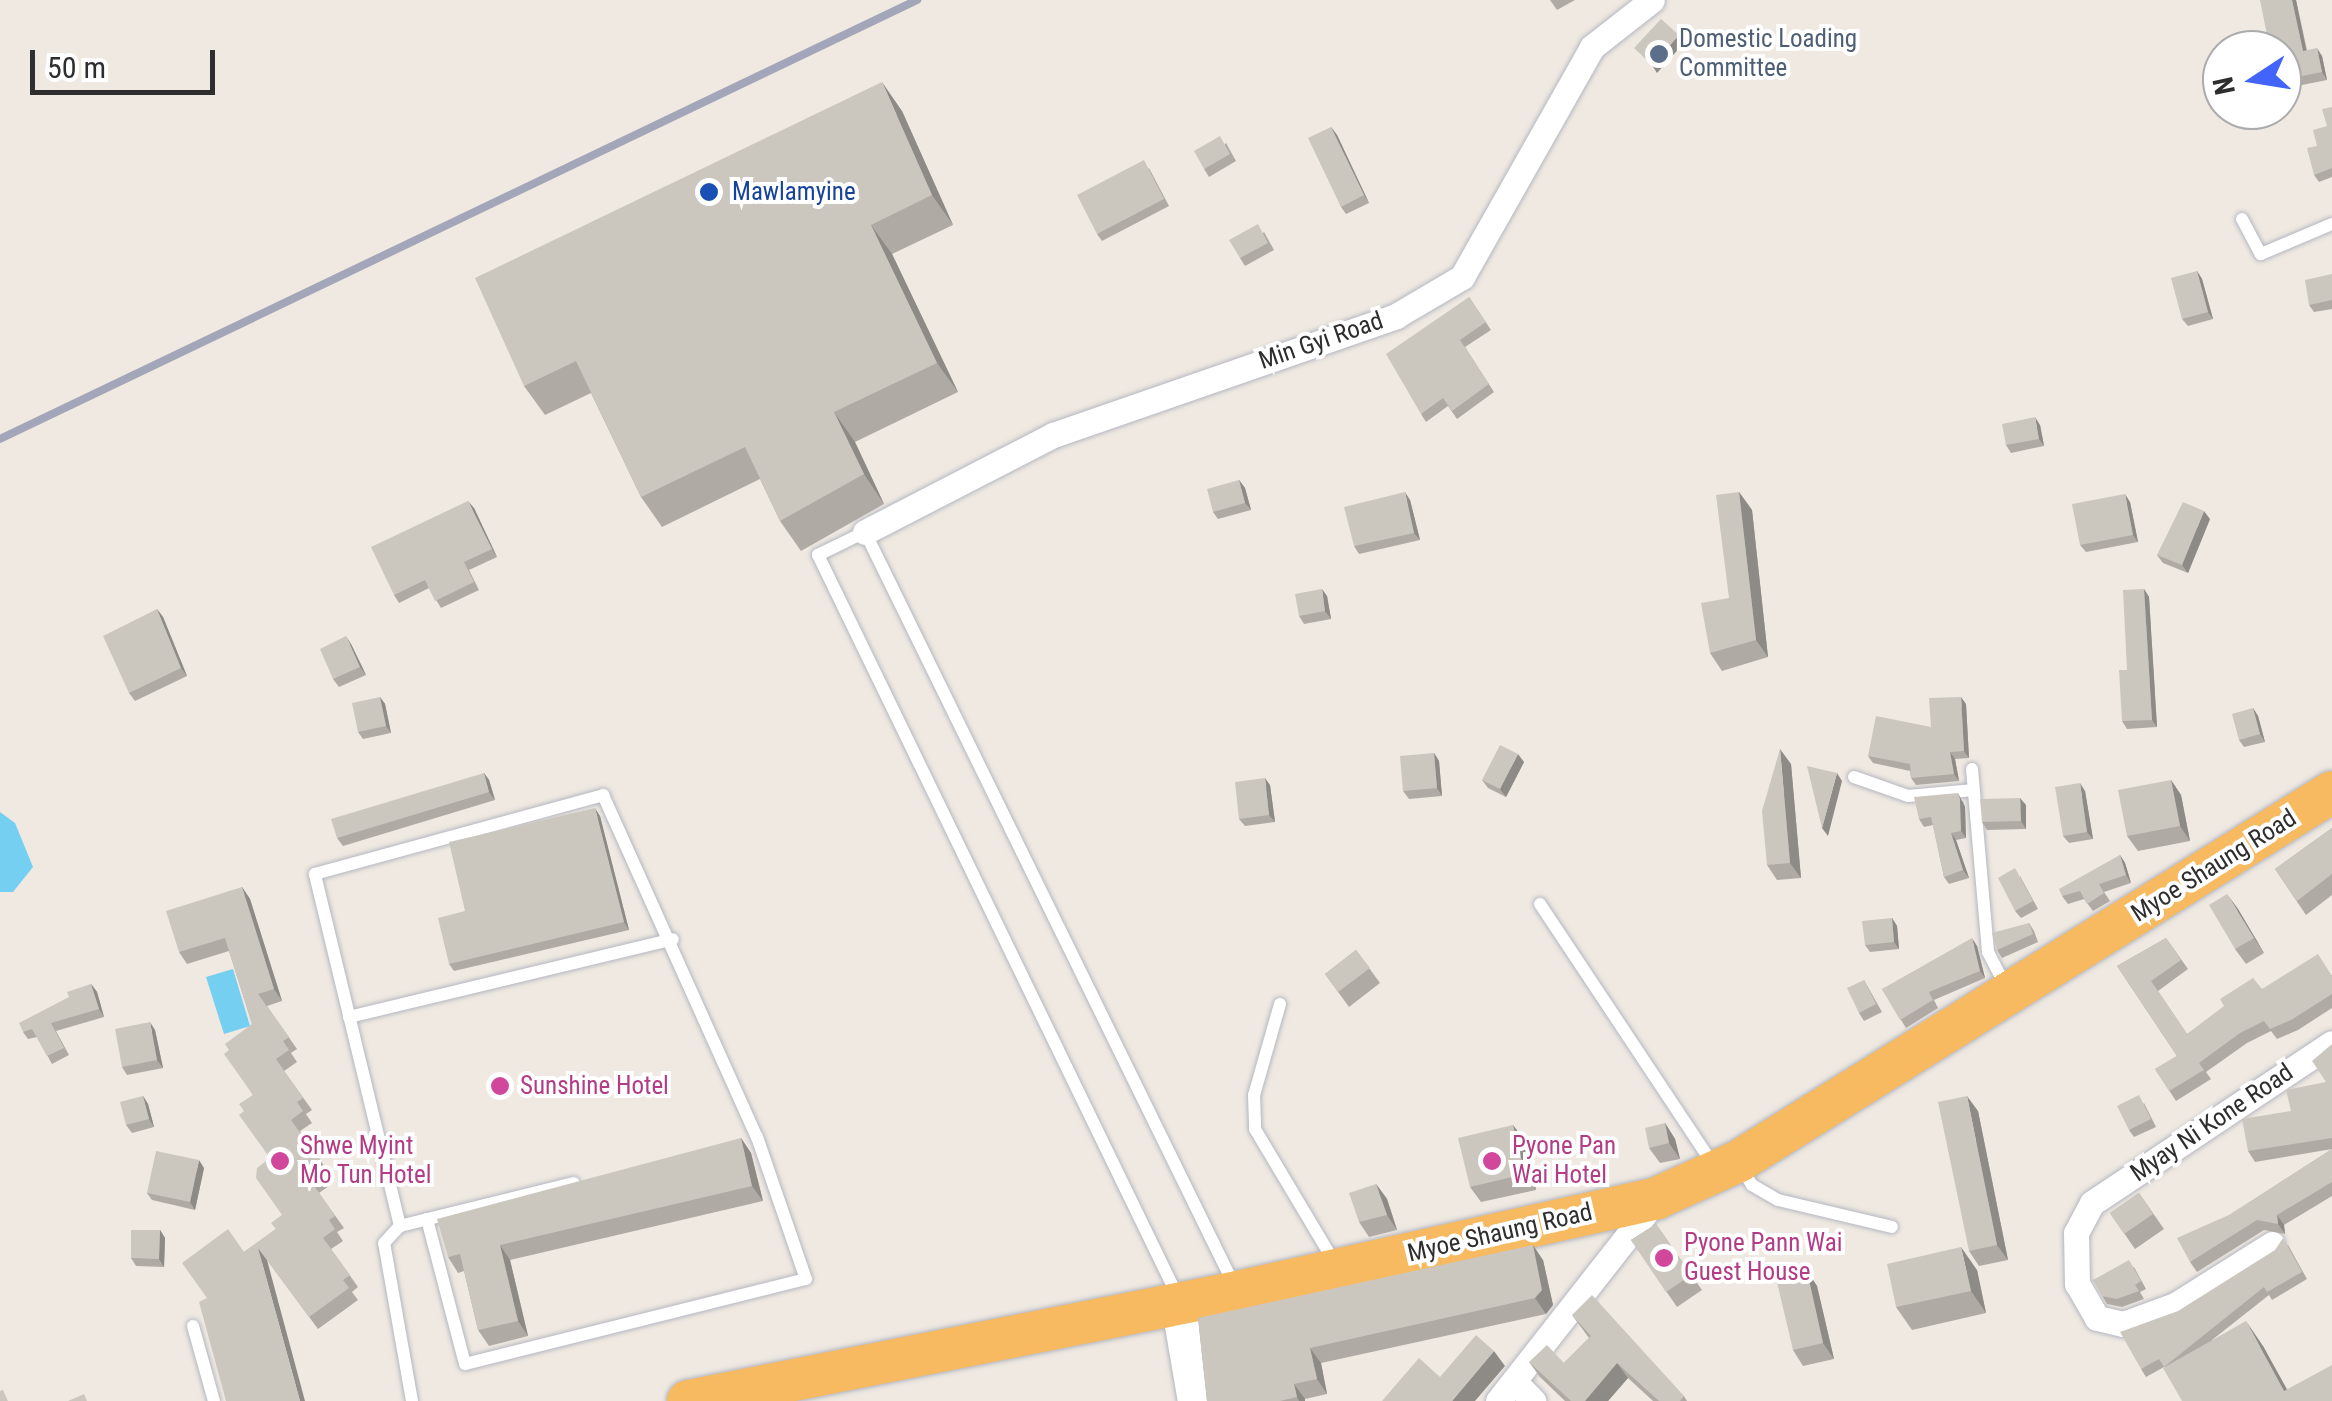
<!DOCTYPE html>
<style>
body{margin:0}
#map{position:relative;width:2332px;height:1401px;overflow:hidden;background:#efe9e1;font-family:"Roboto Condensed",sans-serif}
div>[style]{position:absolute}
.water>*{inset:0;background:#75cff0}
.roads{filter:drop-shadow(0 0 2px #b4b7c1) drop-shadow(0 0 2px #b4b7c1)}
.service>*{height:12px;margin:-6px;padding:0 6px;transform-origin:6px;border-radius:6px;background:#fff}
.minor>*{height:25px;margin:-12.5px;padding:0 12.5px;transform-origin:12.5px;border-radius:12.5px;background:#fff}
.secondary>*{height:38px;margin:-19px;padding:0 19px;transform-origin:19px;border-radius:19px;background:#fff}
.trunk>*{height:42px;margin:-21px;padding:0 21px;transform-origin:21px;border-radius:21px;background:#f8ba60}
.rail>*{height:8px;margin:-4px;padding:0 4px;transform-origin:4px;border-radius:4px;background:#a3a6b8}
.wall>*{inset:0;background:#afaba4}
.shaded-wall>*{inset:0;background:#8e8b86}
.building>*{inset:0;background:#cbc7bf}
.dots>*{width:28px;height:28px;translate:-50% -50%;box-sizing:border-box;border:5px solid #fff;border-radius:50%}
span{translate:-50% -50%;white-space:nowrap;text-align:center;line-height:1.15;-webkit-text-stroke:8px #fff;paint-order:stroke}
.service-label{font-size:25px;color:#4e5e75}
.left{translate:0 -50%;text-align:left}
.transit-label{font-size:25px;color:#164399}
.street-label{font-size:25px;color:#2e2e2e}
.hotel-label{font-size:25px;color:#b23c85}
.north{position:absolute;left:2202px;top:30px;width:100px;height:100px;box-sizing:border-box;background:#fff;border:2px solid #ababab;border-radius:50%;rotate:258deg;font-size:28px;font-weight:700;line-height:40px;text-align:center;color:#2e2e2e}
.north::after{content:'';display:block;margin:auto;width:35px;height:45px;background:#4264fb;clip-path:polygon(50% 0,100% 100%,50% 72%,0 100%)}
.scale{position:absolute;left:30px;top:50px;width:185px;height:45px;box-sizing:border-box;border:5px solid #2e2e2e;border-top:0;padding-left:12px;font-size:30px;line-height:35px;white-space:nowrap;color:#2e2e2e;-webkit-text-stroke:8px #fff;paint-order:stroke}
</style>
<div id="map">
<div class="water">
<i style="clip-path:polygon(0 812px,15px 823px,33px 867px,13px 892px,0 892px)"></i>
<i style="clip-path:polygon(233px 969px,250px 1026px,224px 1034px,206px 977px)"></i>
</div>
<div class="roads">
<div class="service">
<i style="left:2242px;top:219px;width:40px;rotate:62deg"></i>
<i style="left:2261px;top:254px;width:77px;rotate:-22.9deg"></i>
<i style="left:1972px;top:769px;width:184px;rotate:85deg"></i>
<i style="left:1988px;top:952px;width:42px;rotate:62.8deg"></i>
<i style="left:1854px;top:777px;width:57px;rotate:19.4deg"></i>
<i style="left:1908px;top:796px;width:66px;rotate:-5.2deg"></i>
<i style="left:1540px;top:904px;width:312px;rotate:56.4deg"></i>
<i style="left:1280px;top:1004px;width:95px;rotate:105.9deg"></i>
<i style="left:1254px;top:1095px;width:34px;rotate:88deg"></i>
<i style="left:1255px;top:1129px;width:156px;rotate:59.2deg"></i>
<i style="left:349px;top:1017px;width:333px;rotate:-13.5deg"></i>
<i style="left:1742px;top:1168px;width:20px;rotate:60deg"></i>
<i style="left:1752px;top:1185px;width:30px;rotate:30deg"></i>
<i style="left:1778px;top:1200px;width:117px;rotate:13.3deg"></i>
<i style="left:400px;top:1226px;width:362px;rotate:-103.6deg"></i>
<i style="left:315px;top:874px;width:299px;rotate:-15.3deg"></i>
<i style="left:603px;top:795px;width:375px;rotate:65.8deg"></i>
<i style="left:757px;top:1137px;width:150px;rotate:71deg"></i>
<i style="left:806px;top:1279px;width:351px;rotate:166deg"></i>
<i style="left:465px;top:1364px;width:150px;rotate:-104.7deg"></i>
<i style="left:1178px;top:1297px;width:825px;rotate:-115.88deg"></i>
<i style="left:818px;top:555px;width:52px;rotate:-26.1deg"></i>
<i style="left:865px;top:532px;width:839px;rotate:63.89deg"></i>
<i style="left:193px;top:1326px;width:78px;rotate:74.4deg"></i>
<i style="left:412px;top:1401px;width:160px;rotate:-100deg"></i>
<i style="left:384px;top:1243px;width:23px;rotate:-47deg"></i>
<i style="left:400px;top:1226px;width:179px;rotate:-13.9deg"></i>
</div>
<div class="minor">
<i style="left:865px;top:532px;width:212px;rotate:-27.3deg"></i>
<i style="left:1053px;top:435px;width:363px;rotate:-19.1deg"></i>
<i style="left:1396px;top:316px;width:77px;rotate:-30.6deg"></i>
<i style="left:1462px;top:277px;width:264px;rotate:-60.5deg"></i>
<i style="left:1592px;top:47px;width:76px;rotate:-38.1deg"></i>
<i style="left:2272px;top:1244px;width:115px;rotate:147.8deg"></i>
<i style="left:2175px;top:1305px;width:55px;rotate:159.9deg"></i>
<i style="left:2123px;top:1324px;width:27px;rotate:-167deg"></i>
<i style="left:2097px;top:1318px;width:39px;rotate:-120deg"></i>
<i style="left:2077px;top:1284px;width:51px;rotate:-91.1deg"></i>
<i style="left:2076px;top:1233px;width:34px;rotate:-62deg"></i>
<i style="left:2092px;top:1203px;width:288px;rotate:-33.7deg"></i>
<i style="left:1514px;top:1381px;width:28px;rotate:46deg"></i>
<i style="left:1498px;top:1401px;width:258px;rotate:-51.9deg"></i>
</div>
<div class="secondary">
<i style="left:1180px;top:1302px;width:100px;rotate:80.3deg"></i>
</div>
<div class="trunk">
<i style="left:688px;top:1401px;width:561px;rotate:-11.21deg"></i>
<i style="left:1238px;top:1292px;width:429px;rotate:-12.6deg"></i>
<i style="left:1657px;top:1198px;width:90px;rotate:-24.3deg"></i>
<i style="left:1739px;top:1161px;width:698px;rotate:-31.89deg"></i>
</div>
</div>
<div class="rail">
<i style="left:0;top:439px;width:1017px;rotate:-25.58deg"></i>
</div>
<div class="wall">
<i style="clip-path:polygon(1550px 0,1575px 0,1557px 10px)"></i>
<i style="clip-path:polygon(2260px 0,2296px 0,2307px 50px,2322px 56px,2327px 80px,2292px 87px,2287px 79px,2282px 50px)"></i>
<i style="clip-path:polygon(2332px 107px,2332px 177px,2319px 182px,2314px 175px,2317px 146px,2327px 126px)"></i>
<i style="clip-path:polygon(902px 111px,953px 225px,892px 254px,958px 392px,855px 442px,884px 504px,801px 551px,780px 521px,760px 479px,662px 527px,641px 497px,591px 393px,545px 415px,524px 386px)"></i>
<i style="clip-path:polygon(1331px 127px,1337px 135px,1369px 203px,1346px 214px,1341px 207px)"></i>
<i style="clip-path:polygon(1226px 143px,1236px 161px,1209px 177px,1204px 169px)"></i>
<i style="clip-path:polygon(1149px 168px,1169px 206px,1102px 241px,1097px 234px)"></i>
<i style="clip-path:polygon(1264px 232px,1274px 250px,1245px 266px,1240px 258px)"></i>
<i style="clip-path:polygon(2197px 271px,2202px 279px,2213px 319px,2188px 326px,2182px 319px)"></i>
<i style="clip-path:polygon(2332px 274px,2332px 309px,2314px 312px,2309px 305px)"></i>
<i style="clip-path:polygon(1469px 297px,1491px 330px,1465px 347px,1494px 392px,1457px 419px,1448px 406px,1426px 422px,1421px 414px)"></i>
<i style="clip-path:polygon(2040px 425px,2044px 446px,2011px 453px,2006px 445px)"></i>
<i style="clip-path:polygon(1239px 480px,1245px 488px,1251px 510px,1218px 519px,1213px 512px)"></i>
<i style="clip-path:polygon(1739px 492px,1752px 510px,1768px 657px,1722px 671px,1710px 653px,1729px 598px)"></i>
<i style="clip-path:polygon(1410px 500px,1420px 540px,1359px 554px,1354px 546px)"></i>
<i style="clip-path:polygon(2130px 502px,2138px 542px,2086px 552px,2080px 545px)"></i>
<i style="clip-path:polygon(474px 508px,497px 557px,469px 570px,479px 590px,441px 608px,429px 588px,399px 603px,394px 595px)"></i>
<i style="clip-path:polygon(2210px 519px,2188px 573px,2163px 563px,2157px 555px)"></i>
<i style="clip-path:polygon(2144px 589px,2149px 597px,2157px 727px,2127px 729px,2122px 721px,2127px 670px)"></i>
<i style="clip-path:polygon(1327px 596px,1331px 619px,1304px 624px,1299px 616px)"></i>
<i style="clip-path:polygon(157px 609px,163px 617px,187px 676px,135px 701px,129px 693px)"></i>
<i style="clip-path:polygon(351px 644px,366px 675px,339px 687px,333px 679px)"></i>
<i style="clip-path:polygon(380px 697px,385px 704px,391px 733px,363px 739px,358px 732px)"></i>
<i style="clip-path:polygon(1966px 704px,1969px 758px,1955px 759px,1959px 781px,1916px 785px,1911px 778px,1910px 771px,1873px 763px,1868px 756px,1931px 727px)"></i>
<i style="clip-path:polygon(2253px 708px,2258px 716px,2265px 742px,2244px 747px,2239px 740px)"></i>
<i style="clip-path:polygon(1434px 753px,1439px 761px,1442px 796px,1409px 799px,1403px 791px)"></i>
<i style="clip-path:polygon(1524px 762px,1506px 797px,1488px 788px,1482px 780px)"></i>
<i style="clip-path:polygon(1791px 764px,1801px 878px,1777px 880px,1767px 865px)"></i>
<i style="clip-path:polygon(484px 773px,489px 780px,495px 800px,343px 846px,337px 838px)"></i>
<i style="clip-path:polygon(2171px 780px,2181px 795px,2190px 841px,2138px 851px,2127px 836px)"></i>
<i style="clip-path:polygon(1270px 785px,1275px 822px,1245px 826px,1239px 819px)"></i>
<i style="clip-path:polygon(2085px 791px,2093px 839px,2069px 843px,2063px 836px)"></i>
<i style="clip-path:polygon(1963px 801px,1965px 807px,1966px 838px,1956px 840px,1969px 878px,1949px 884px,1944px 877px,1933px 825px,1924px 827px,1919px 819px)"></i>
<i style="clip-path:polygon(2026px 805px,2026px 829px,1987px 830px,1982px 822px)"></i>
<i style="clip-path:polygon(600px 816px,629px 930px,454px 971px,449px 964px,465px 911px)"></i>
<i style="clip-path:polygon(2332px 828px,2332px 895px,2306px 915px,2275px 869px)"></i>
<i style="clip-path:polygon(2120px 855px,2125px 863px,2131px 883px,2104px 892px,2110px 901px,2093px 911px,2084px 899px,2068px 904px,2062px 896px)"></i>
<i style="clip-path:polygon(2020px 876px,2038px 909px,2021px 918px,2015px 911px)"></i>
<i style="clip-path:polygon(242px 887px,250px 899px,282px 1001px,267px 1006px,297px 1049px,291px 1053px,297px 1062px,284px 1071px,312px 1110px,306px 1114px,312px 1123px,300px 1131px,329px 1173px,323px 1177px,329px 1186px,319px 1193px,344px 1228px,337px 1232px,343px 1241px,331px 1249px,358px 1287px,352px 1292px,358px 1300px,318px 1329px,267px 1260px,207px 1298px,244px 1252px,276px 1229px,282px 1215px,270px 1159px,244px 1111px,253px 1095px,229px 1050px,252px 1024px,229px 951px,187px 964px,179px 952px)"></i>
<i style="clip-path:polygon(2238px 909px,2264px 953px,2246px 964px,2235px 949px)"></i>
<i style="clip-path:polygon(1892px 918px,1897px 926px,1899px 949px,1870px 952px,1865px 945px)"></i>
<i style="clip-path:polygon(2029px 923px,2034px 931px,2038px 942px,2002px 958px,1997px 950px)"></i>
<i style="clip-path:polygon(2166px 938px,2188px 969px,2158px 991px,2187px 1034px,2262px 989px,2332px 975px,2332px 1008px,2298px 1030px,2277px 1039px,2271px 1031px,2247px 1043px,2206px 1072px,2211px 1079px,2176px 1101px,2155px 1069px,2177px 1056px,2117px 966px)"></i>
<i style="clip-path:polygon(1977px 946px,1985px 978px,1934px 1000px,1938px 1008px,1906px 1028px,1882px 989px)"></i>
<i style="clip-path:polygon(1356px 950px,1380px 983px,1349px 1007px,1325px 974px)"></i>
<i style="clip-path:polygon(1864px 980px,1882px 1012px,1864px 1021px,1859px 1013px)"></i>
<i style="clip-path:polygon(91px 984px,97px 992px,104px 1017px,56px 1031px,69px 1055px,52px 1064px,37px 1037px,28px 1039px,23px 1032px)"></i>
<i style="clip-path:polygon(155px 1030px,163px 1068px,127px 1075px,122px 1067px)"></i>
<i style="clip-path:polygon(2332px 1044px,2332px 1149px,2255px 1162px,2248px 1151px,2326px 1082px)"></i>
<i style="clip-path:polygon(143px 1096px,148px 1104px,154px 1127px,132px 1133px,126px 1125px)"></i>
<i style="clip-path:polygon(2144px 1103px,2156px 1127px,2134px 1137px,2129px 1130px)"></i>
<i style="clip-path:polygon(1978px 1111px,2008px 1260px,1979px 1266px,1969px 1251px)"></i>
<i style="clip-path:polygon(1665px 1123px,1675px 1139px,1680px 1159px,1660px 1163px,1649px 1148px)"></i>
<i style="clip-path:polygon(1513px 1125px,1524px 1140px,1536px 1190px,1481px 1202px,1470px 1187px)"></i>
<i style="clip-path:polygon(741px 1138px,751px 1153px,763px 1201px,510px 1260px,528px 1336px,489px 1346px,478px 1330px,464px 1271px,458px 1273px,448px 1257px)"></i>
<i style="clip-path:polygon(2332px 1149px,2332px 1196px,2284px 1225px,2285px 1234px,2264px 1230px,2197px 1272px,2190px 1262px,2231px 1214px)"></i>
<i style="clip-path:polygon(204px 1168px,195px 1210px,152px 1200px,147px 1193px)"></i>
<i style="clip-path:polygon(1376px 1184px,1387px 1199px,1397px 1230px,1369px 1237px,1359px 1222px)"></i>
<i style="clip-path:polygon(2139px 1193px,2164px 1229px,2135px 1249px,2110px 1213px)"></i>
<i style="clip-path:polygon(1656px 1224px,1702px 1290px,1677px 1307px,1631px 1240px)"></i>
<i style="clip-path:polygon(160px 1230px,165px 1238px,164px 1267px,136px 1266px,131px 1258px)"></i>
<i style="clip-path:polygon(2288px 1245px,2307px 1279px,2272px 1300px,2269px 1295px,2212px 1340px,2263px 1346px,2287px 1389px,2332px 1401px,2164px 1367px,2146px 1377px,2141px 1369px)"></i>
<i style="clip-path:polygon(1543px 1260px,1553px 1305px,1546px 1314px,1321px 1363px,1327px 1394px,1305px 1399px,1305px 1401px,1207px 1401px,1198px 1318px)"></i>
<i style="clip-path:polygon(2134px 1267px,2146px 1289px,2140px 1292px,2144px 1299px,2122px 1307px,2107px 1304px,2093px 1280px)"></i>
<i style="clip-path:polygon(1977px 1270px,1986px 1313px,1912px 1330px,1896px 1307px)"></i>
<i style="clip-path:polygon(1807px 1271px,1817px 1286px,1834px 1359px,1803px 1366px,1793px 1350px)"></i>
<i style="clip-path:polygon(1572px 1315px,1684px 1396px,1687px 1401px,1653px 1401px,1628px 1378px,1608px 1401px,1565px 1401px,1540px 1377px,1529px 1362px,1564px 1363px,1589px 1338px)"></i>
</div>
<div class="shaded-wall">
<i style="clip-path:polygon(2292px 0,2296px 0,2308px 59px,2303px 51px)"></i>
<i style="clip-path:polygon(1679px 35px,1684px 43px,1657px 73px,1652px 65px)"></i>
<i style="clip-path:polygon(2317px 48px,2322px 56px,2327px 80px,2322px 72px)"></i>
<i style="clip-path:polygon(882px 82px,902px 111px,953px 225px,932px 195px)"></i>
<i style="clip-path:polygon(1331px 127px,1337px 135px,1369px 203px,1364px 195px)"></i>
<i style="clip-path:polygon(871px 225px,892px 254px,958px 392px,937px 363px)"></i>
<i style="clip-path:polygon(2197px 271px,2202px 279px,2213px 319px,2208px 312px)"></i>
<i style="clip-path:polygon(834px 412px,855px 442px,884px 504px,864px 474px)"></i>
<i style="clip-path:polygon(2035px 417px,2040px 425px,2044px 446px,2039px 439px)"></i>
<i style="clip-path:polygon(1239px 480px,1245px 488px,1251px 510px,1245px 503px)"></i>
<i style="clip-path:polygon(1405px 492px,1410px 500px,1420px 540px,1414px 533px)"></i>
<i style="clip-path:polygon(1739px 492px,1752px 510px,1768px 657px,1756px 640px)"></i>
<i style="clip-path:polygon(2125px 494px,2130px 502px,2138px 542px,2133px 535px)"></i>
<i style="clip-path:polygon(468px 501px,474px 508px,497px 557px,492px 549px)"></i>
<i style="clip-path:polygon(2204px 511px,2210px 519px,2188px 573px,2182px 565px)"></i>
<i style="clip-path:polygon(1322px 589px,1327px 596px,1331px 619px,1325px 611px)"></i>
<i style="clip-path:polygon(2144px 589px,2149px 597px,2157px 727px,2152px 720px)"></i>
<i style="clip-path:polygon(157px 609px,163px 617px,187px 676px,181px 668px)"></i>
<i style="clip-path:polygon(346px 636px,351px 644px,366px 675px,360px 667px)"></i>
<i style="clip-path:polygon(380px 697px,385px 704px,391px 733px,386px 726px)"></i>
<i style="clip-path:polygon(1961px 697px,1966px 704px,1969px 758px,1964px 751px)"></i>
<i style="clip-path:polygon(2253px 708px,2258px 716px,2265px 742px,2260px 734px)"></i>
<i style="clip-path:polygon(1780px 749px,1791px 764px,1801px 878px,1790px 863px)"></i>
<i style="clip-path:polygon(1950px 752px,1955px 759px,1959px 781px,1954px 774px)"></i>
<i style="clip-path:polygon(1434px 753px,1439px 761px,1442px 796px,1437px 788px)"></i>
<i style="clip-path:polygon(1518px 754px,1524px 762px,1506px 797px,1500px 789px)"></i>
<i style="clip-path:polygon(484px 773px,489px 780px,495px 800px,489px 792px)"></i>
<i style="clip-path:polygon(1837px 773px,1842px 781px,1828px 836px,1822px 828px)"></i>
<i style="clip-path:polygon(1265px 778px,1270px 785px,1275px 822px,1269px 815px)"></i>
<i style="clip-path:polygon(2171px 780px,2181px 795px,2190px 841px,2180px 826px)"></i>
<i style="clip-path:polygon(2080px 783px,2085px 791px,2093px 839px,2087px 832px)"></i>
<i style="clip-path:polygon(1958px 793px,1965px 807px,1966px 838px,1961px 831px)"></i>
<i style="clip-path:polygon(2020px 798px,2026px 805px,2026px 829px,2021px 821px)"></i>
<i style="clip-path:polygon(595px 808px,600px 816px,629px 930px,624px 922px)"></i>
<i style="clip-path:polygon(1951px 833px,1956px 840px,1969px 878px,1963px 870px)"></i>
<i style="clip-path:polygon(2120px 855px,2125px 863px,2131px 883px,2126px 875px)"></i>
<i style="clip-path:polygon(242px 887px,250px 899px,282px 1001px,274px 989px)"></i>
<i style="clip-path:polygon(2227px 894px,2238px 909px,2264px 953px,2254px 938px)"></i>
<i style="clip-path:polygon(1892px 918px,1897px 926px,1899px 949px,1894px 942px)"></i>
<i style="clip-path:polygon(1972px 938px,1977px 946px,1985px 978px,1980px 971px)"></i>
<i style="clip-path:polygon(91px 984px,97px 992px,104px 1017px,99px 1009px)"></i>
<i style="clip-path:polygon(150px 1022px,155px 1030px,163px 1068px,157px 1060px)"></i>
<i style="clip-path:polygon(143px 1096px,148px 1104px,154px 1127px,149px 1119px)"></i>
<i style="clip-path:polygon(1967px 1096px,1978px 1111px,2008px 1260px,1997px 1245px)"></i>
<i style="clip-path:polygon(1665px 1123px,1675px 1139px,1680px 1159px,1669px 1143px)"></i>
<i style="clip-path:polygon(1513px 1125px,1524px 1140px,1536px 1190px,1525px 1174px)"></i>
<i style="clip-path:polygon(741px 1138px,751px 1153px,763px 1201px,752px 1186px)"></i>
<i style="clip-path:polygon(199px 1160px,204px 1168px,195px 1210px,190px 1202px)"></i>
<i style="clip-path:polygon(1376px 1184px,1387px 1199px,1397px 1230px,1387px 1215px)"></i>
<i style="clip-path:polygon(2277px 1215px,2284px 1225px,2285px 1234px,2278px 1224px)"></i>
<i style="clip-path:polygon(160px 1230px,165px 1238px,164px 1267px,159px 1259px)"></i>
<i style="clip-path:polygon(500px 1245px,510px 1260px,528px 1336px,518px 1321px)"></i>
<i style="clip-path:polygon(1533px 1245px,1543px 1260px,1553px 1305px,1546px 1314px,1535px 1298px)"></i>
<i style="clip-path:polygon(1961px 1247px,1977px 1270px,1986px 1313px,1971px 1291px)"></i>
<i style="clip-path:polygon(258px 1248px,267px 1260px,305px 1401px,300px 1401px)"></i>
<i style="clip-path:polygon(1807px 1271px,1817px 1286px,1834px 1359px,1823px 1343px)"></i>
<i style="clip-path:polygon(2246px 1321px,2263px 1346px,2293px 1401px,2284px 1391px)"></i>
<i style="clip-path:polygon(1310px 1348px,1321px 1363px,1327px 1394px,1317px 1379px)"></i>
<i style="clip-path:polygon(1494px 1351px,1505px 1366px,1475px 1401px,1452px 1401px)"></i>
<i style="clip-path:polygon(1617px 1363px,1628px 1378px,1608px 1401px,1585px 1401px)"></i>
<i style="clip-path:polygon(1294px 1384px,1305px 1399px,1305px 1401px,1299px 1401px,1297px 1397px)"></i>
</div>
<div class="building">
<i style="clip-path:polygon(2260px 0,2292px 0,2303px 51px,2317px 48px,2322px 72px,2287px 79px,2282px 50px,2270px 50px)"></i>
<i style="clip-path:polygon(1661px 19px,1679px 35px,1652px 65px,1634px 48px)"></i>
<i style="clip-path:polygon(882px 82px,932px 195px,871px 225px,937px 363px,834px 412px,864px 474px,780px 521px,745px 447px,641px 497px,576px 361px,524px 386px,475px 278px)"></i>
<i style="clip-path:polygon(2332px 107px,2332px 168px,2314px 175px,2307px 148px,2317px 146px,2313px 130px,2327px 126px,2322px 109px)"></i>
<i style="clip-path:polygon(1331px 127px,1364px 195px,1341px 207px,1308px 138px)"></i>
<i style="clip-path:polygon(1220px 136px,1230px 154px,1204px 169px,1194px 151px)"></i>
<i style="clip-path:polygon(1144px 160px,1164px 199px,1097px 234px,1077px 195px)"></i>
<i style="clip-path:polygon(1258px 224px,1268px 243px,1240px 258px,1229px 240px)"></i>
<i style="clip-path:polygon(2197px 271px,2208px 312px,2182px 319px,2171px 278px)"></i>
<i style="clip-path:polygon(2332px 274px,2332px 300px,2309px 305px,2305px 280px)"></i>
<i style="clip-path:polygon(1469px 297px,1486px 322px,1460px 340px,1489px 384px,1452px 411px,1443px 398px,1421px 414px,1386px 354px)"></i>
<i style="clip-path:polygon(2035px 417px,2039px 439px,2006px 445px,2002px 424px)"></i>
<i style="clip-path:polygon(1239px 480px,1245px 503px,1213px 512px,1207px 489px)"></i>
<i style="clip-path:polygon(1405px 492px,1414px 533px,1354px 546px,1344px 507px)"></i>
<i style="clip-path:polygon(1739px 492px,1756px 640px,1710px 653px,1701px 603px,1729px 598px,1716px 495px)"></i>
<i style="clip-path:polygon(2125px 494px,2133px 535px,2080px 545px,2072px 504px)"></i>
<i style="clip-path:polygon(468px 501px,492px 549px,464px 562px,474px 582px,435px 601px,425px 580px,394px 595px,371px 547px)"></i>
<i style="clip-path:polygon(2183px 502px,2204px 511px,2182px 565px,2157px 555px)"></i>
<i style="clip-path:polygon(1322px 589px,1325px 611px,1299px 616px,1295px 594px)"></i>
<i style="clip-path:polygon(2144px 589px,2152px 720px,2122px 721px,2119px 670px,2127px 670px,2123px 590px)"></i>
<i style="clip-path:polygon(157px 609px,181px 668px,129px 693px,103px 636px)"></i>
<i style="clip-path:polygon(346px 636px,360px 667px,333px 679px,320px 649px)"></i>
<i style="clip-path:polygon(380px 697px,386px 726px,358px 732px,352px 703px)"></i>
<i style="clip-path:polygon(1961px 697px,1964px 751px,1950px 752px,1954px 774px,1911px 778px,1910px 764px,1868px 756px,1876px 716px,1931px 727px,1929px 698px)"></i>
<i style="clip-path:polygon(2253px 708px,2260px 734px,2239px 740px,2232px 714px)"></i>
<i style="clip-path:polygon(1500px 745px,1518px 754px,1500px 789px,1482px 780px)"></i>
<i style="clip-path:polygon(1780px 749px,1790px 863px,1767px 865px,1762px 811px)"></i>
<i style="clip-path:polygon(1434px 753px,1437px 788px,1403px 791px,1400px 756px)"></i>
<i style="clip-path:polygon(1807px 766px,1837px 773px,1822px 828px)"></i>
<i style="clip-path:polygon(484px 773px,489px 792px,337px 838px,331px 819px)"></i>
<i style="clip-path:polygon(1265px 778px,1269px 815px,1239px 819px,1235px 782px)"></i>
<i style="clip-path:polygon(2171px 780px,2180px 826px,2127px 836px,2118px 790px)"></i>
<i style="clip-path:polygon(2080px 783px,2087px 832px,2063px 836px,2055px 787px)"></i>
<i style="clip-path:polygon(1958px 793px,1960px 799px,1961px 831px,1951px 833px,1963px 870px,1944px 877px,1931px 817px,1919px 819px,1914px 797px)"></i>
<i style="clip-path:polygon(2020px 798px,2021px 821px,1982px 822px,1980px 799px)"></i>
<i style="clip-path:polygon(595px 808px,624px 922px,449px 964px,438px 918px,465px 911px,449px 842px)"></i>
<i style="clip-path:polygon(2332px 828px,2332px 874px,2297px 901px,2275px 869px)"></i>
<i style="clip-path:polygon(2120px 855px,2126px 875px,2099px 884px,2104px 893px,2087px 904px,2080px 891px,2062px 896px,2059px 889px)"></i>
<i style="clip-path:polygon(2015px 868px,2033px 901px,2015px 911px,1998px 878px)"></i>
<i style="clip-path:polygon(242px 887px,274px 989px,258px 994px,289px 1037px,283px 1041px,289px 1050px,276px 1059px,303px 1098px,297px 1102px,303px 1111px,291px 1120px,321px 1161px,315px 1165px,320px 1174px,311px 1181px,335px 1216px,329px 1220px,335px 1229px,323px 1238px,350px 1275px,343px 1280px,349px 1288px,309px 1317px,258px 1248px,300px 1401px,226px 1401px,199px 1302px,207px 1298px,182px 1263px,228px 1229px,244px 1252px,276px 1229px,271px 1223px,282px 1215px,256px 1178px,257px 1168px,270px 1158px,239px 1115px,244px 1111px,239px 1104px,253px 1095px,224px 1054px,229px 1050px,225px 1044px,252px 1024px,225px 938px,179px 952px,166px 911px)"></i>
<i style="clip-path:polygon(2227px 894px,2254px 938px,2235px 949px,2209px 905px)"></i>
<i style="clip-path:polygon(1892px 918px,1894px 942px,1865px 945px,1862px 921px)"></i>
<i style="clip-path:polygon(2029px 923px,2033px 934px,1997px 950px,1992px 933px)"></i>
<i style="clip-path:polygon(1972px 938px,1980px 971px,1929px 992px,1933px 1000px,1900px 1020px,1882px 989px)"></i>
<i style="clip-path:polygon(2166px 938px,2181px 960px,2151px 981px,2187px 1034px,2224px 1006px,2220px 999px,2253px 978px,2262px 989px,2318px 954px,2332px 976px,2332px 994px,2291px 1020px,2270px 1029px,2264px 1021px,2240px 1033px,2199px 1063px,2204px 1070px,2169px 1091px,2155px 1069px,2177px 1056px,2117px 966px)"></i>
<i style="clip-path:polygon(1356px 950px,1370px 968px,1338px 992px,1325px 974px)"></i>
<i style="clip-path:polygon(1864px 980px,1876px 1004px,1859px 1013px,1847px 988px)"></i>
<i style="clip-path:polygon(91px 984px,99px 1009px,51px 1023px,64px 1048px,47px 1056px,32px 1029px,23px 1032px,19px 1023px,69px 997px,67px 992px)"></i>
<i style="clip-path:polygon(150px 1022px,157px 1060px,122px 1067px,115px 1029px)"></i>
<i style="clip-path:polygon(2332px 1044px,2332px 1138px,2248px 1151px,2242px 1119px,2291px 1111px,2286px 1090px,2326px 1082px,2312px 1061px)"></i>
<i style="clip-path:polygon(2139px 1095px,2151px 1119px,2129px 1130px,2117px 1106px)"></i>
<i style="clip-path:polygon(143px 1096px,149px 1119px,126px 1125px,120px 1102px)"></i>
<i style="clip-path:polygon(1967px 1096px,1997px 1245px,1969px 1251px,1938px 1102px)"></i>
<i style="clip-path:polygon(1665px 1123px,1669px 1143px,1649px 1148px,1645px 1128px)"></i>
<i style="clip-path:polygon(1513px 1125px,1525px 1174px,1470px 1187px,1458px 1138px)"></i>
<i style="clip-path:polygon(741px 1138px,752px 1186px,500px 1245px,518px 1321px,478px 1330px,460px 1254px,448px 1257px,437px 1219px)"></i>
<i style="clip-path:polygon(2332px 1149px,2332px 1182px,2277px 1215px,2278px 1224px,2257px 1220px,2190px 1262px,2177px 1238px,2231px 1214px)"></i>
<i style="clip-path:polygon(156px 1151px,199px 1160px,190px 1202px,147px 1193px)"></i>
<i style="clip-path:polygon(1376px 1184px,1387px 1215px,1359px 1222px,1349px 1193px)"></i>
<i style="clip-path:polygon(2139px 1193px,2153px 1214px,2124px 1234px,2110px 1213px)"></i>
<i style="clip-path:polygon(1656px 1224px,1691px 1275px,1666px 1292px,1631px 1240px)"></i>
<i style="clip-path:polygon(131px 1230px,160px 1230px,159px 1259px,131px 1258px)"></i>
<i style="clip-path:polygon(2283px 1238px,2302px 1272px,2267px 1292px,2264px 1287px,2164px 1367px,2159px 1359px,2141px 1369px,2120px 1332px,2178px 1311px,2275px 1250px)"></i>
<i style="clip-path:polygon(1533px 1245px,1542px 1290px,1535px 1298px,1310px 1348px,1317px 1379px,1294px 1384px,1297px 1397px,1280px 1401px,1207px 1401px,1198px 1318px)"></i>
<i style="clip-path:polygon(1961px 1247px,1971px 1291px,1896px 1307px,1887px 1264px)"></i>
<i style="clip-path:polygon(2129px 1260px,2141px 1281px,2135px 1285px,2139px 1291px,2117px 1299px,2102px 1296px,2093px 1280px)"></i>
<i style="clip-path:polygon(1807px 1271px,1823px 1343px,1793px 1350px,1776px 1278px)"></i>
<i style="clip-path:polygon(1592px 1295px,1684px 1396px,1680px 1401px,1659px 1401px,1617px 1363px,1585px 1401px,1571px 1401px,1529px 1362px,1547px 1345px,1564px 1363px,1591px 1336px,1572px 1315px)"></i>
<i style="clip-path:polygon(2246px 1321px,2284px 1391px,2332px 1365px,2332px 1401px,2182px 1401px,2163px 1368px)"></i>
<i style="clip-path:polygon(1476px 1335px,1494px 1351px,1452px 1401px,1382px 1401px,1419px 1358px,1440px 1377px)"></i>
<i style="clip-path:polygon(3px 1390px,8px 1401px,0 1401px,0 1391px)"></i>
<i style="clip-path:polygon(84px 1394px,87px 1401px,68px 1401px)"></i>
</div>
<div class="dots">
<i style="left:1659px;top:54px;background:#5c6f8a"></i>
<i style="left:709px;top:192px;background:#1a4fb4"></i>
<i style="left:500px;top:1086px;background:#d1479c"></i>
<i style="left:280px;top:1161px;background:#d1479c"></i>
<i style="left:1492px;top:1161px;background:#d1479c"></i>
<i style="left:1664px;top:1258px;background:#d1479c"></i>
</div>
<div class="service-label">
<span class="left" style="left:1679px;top:54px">Domestic Loading<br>Committee</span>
</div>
<div class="transit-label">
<span class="left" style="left:732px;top:192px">Mawlamyine</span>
</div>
<div class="street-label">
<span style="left:1321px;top:341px;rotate:-19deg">Min Gyi Road</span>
<span style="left:2214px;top:866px;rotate:-32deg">Myoe Shaung Road</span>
<span style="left:2212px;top:1123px;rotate:-34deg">Myay Ni Kone Road</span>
<span style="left:1500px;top:1233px;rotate:-13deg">Myoe Shaung Road</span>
</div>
<div class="hotel-label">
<span class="left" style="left:520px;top:1086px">Sunshine Hotel</span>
<span class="left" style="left:300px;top:1161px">Shwe Myint<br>Mo Tun Hotel</span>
<span class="left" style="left:1512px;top:1161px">Pyone Pan<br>Wai Hotel</span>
<span class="left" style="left:1684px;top:1258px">Pyone Pann Wai<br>Guest House</span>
</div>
<div class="north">N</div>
<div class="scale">50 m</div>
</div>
